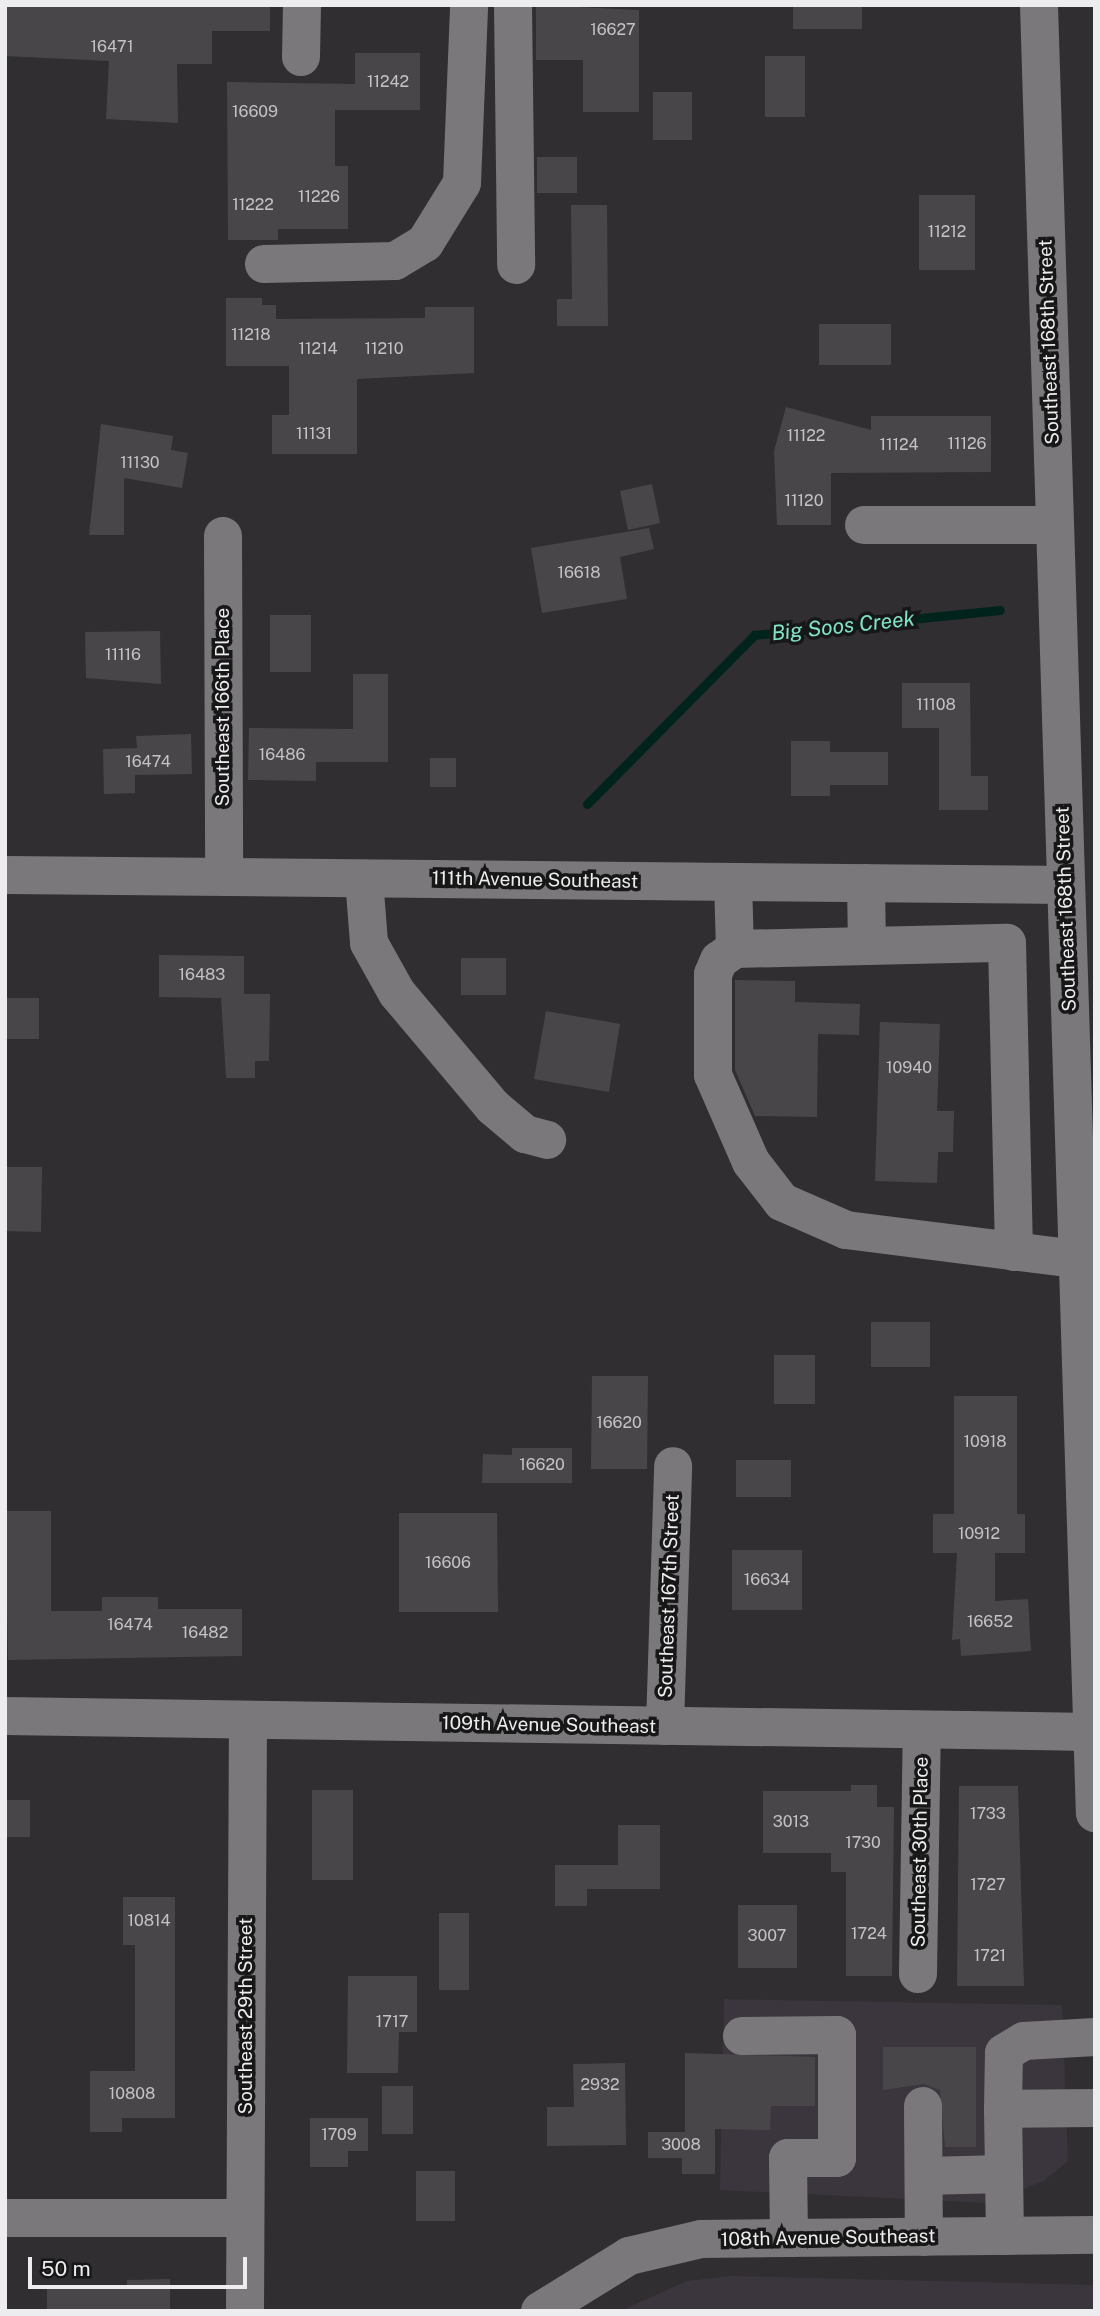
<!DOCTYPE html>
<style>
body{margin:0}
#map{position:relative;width:1100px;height:2316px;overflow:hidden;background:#302e31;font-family:"Public Sans",sans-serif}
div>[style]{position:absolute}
.built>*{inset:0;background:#3b353d}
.stream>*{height:9px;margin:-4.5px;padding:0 4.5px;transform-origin:4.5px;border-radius:4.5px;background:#00231b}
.building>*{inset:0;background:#494649}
.minor>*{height:38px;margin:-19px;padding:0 19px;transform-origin:19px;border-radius:19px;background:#7b787b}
span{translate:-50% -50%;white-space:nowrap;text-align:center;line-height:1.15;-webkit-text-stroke:7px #181718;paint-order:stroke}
.number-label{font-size:16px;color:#c4c2c5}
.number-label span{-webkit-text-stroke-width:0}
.street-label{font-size:19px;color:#edecee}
.water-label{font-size:21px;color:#80e4c8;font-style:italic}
.frame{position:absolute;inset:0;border:7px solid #edecee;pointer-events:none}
.scale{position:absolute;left:28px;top:2257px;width:219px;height:32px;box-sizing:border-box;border:4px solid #edecee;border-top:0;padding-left:9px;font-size:21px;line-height:24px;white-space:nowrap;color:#edecee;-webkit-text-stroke:5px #181718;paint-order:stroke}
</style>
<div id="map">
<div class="built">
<i style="clip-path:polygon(724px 1999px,1062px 2005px,1068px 2161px,1044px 2181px,988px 2203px,720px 2190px)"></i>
<i style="clip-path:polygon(730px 2276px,1095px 2285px,1095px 2311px,620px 2311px,687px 2281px)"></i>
</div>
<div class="stream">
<i style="left:587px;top:804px;width:238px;rotate:-45.3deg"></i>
<i style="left:754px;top:635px;width:247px;rotate:-5.8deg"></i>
</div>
<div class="building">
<i style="clip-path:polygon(5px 5px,270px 5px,270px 31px,212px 31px,212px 64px,177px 64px,178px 123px,106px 119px,109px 61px,5px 56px)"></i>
<i style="clip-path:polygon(536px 5px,639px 10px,639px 112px,583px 112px,583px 60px,536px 60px)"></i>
<i style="clip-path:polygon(793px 5px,862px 5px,862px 29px,793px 29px)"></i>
<i style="clip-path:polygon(355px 53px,420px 53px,420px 110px,335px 110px,335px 166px,348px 166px,348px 229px,278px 229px,278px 240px,228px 240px,227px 82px,355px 84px)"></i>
<i style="clip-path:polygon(765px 56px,805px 56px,805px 117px,765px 117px)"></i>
<i style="clip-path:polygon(653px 92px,692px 92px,692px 140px,653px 140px)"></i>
<i style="clip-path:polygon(537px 157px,577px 157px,577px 193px,537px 193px)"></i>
<i style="clip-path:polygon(919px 195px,975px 195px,975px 270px,919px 270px)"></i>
<i style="clip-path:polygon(571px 205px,607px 205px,608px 326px,557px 326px,557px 299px,572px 299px)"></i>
<i style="clip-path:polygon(226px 298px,262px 298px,262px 305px,276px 305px,276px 319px,425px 318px,425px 307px,474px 307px,474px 373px,357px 379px,357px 454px,272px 454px,272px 415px,289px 415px,289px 366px,226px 366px)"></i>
<i style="clip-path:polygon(819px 324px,891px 324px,891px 365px,819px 365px)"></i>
<i style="clip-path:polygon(786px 407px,871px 430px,871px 416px,991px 416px,991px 472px,831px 473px,831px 525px,777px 525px,774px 451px)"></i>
<i style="clip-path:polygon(101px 424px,173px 436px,171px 450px,188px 453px,182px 488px,124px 478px,124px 535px,89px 535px)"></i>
<i style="clip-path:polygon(652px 484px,660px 523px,628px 530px,620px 491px)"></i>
<i style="clip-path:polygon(649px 528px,654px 549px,620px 557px,627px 599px,542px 613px,531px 548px)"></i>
<i style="clip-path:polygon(270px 615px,311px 615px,311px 672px,270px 672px)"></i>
<i style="clip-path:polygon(160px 631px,161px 684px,86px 678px,85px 632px)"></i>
<i style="clip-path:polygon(353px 674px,388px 674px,388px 762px,316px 762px,316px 781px,248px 780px,249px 728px,353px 729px)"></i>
<i style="clip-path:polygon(902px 683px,970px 683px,971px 776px,988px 776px,988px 810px,939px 810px,939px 728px,902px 728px)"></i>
<i style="clip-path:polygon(191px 734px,192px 774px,135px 775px,135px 793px,104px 794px,103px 749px,137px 748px,136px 736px)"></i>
<i style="clip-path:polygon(791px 741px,830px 741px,830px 752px,888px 752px,888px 785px,830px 785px,830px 796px,791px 796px)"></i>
<i style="clip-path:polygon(430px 758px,456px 758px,456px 787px,430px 787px)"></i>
<i style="clip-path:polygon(159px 955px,244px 956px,244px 994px,270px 994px,269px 1061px,255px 1061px,255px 1078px,226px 1078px,221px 998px,159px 997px)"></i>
<i style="clip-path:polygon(461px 958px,506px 958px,506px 995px,461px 995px)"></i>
<i style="clip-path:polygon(735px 980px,795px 981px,795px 1002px,860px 1004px,859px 1035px,818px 1034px,817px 1117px,755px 1116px,735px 1070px)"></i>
<i style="clip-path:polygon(5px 998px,39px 998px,39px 1039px,5px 1039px)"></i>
<i style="clip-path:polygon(546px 1011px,620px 1024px,609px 1092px,534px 1079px)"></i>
<i style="clip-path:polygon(880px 1022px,940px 1024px,937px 1111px,954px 1111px,953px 1152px,938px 1152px,937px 1183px,875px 1181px)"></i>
<i style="clip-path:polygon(5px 1167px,42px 1167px,41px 1232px,5px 1231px)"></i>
<i style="clip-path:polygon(871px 1322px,930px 1322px,930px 1367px,871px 1367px)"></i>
<i style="clip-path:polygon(774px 1355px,815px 1355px,815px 1404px,774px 1404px)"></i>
<i style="clip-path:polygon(592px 1376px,648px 1376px,647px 1469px,591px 1469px)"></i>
<i style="clip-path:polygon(954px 1396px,1017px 1396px,1017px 1514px,1025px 1514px,1025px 1553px,995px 1553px,995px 1601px,1028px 1599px,1031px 1651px,961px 1656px,960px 1639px,952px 1640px,957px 1553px,933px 1553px,933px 1514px,954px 1514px)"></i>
<i style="clip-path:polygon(512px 1448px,572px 1448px,572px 1483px,482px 1483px,483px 1454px,512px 1455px)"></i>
<i style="clip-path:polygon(736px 1460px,791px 1460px,791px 1497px,736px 1497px)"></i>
<i style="clip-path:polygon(5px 1511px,51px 1511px,51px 1611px,102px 1611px,102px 1597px,158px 1597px,158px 1609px,242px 1609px,242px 1656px,8px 1660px)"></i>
<i style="clip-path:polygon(399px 1513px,497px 1513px,498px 1612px,399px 1612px)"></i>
<i style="clip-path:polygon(732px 1550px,802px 1550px,802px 1610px,732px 1610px)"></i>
<i style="clip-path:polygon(851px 1785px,877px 1785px,877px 1807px,894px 1807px,892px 1976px,846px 1976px,846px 1872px,831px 1872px,831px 1853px,763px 1853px,763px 1791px,851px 1791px)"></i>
<i style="clip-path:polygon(959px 1786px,1018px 1786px,1024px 1986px,957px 1986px)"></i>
<i style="clip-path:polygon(312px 1790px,353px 1790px,353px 1880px,312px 1880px)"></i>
<i style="clip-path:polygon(5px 1800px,30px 1800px,30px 1837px,5px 1837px)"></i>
<i style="clip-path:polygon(618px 1825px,660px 1825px,660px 1889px,587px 1889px,587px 1906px,555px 1906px,555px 1865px,618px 1865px)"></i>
<i style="clip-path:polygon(123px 1897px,175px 1897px,175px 2118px,122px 2118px,122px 2132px,90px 2132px,90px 2071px,135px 2071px,135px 1945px,123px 1945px)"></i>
<i style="clip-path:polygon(738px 1905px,797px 1905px,797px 1968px,738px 1968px)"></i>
<i style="clip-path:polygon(439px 1913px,469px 1913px,469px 1990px,439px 1990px)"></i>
<i style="clip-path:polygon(348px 1976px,417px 1976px,417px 2032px,399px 2032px,398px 2073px,347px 2073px)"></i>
<i style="clip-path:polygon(883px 2047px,976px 2047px,976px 2147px,945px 2147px,940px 2090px,924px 2084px,883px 2090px)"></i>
<i style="clip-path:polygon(685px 2053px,815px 2057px,815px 2106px,771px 2106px,770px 2130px,715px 2129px,715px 2174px,682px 2174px,682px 2158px,648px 2158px,648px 2132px,685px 2132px)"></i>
<i style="clip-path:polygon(625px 2063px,626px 2145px,547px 2146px,547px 2107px,574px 2107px,573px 2064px)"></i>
<i style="clip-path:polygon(382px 2086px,413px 2086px,413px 2134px,382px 2134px)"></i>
<i style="clip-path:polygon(310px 2118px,368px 2118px,368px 2151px,348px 2151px,348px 2167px,310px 2167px)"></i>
<i style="clip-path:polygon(416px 2171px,455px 2171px,455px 2221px,416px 2221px)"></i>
<i style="clip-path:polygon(170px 2279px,170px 2311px,47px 2311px,47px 2289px,127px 2289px,127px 2280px)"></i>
</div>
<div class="minor">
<i style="left:513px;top:5px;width:260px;rotate:89.3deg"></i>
<i style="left:1039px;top:5px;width:1809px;rotate:88.23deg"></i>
<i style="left:301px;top:57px;width:52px;rotate:-88.9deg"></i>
<i style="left:264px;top:264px;width:131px;rotate:-1.3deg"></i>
<i style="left:395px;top:261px;width:35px;rotate:-31deg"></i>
<i style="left:425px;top:243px;width:70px;rotate:-58.3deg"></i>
<i style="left:462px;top:183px;width:178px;rotate:-87.7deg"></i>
<i style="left:864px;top:525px;width:190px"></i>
<i style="left:223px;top:536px;width:341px;rotate:89.8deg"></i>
<i style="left:5px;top:875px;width:1061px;rotate:0.54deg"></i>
<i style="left:364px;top:879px;width:64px;rotate:85.5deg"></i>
<i style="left:369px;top:943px;width:57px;rotate:60.8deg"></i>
<i style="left:397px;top:993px;width:149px;rotate:49.9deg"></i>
<i style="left:493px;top:1107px;width:42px;rotate:40.2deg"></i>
<i style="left:525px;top:1134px;width:23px;rotate:15deg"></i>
<i style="left:733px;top:882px;width:67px;rotate:88.3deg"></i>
<i style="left:735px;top:949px;width:272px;rotate:-1.3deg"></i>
<i style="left:1007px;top:943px;width:309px;rotate:88.7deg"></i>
<i style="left:866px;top:883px;width:63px;rotate:89.1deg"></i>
<i style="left:735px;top:949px;width:19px;rotate:145deg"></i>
<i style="left:719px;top:960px;width:15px;rotate:113deg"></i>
<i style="left:713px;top:974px;width:101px;rotate:90deg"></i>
<i style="left:713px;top:1075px;width:95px;rotate:66.4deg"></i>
<i style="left:751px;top:1162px;width:51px;rotate:52.2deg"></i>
<i style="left:782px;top:1202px;width:70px;rotate:23.6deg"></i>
<i style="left:846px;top:1230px;width:233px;rotate:7.2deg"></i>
<i style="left:5px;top:1716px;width:1087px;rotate:0.84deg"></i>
<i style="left:665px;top:1726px;width:260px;rotate:-88.2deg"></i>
<i style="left:918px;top:1974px;width:244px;rotate:-89.1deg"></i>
<i style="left:742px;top:2036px;width:95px;rotate:-0.6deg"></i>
<i style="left:837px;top:2035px;width:123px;rotate:90deg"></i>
<i style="left:837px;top:2158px;width:49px;rotate:180deg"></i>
<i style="left:788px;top:2158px;width:80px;rotate:89.3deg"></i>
<i style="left:923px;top:2106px;width:131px;rotate:89.6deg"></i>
<i style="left:1003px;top:2109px;width:56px;rotate:-89deg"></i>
<i style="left:1004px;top:2053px;width:23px;rotate:-31deg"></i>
<i style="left:1024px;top:2041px;width:71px;rotate:-3.2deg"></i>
<i style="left:924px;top:2176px;width:80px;rotate:-1.4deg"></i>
<i style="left:5px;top:2218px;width:239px"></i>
<i style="left:1005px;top:2236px;width:127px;rotate:-90.9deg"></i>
<i style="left:1003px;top:2109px;width:92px;rotate:-0.6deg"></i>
<i style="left:245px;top:2311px;width:590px;rotate:-89.71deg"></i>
<i style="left:540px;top:2311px;width:105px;rotate:-31.7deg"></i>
<i style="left:629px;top:2256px;width:74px;rotate:-13.3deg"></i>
<i style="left:701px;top:2239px;width:394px;rotate:-0.6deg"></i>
</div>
<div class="number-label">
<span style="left:613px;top:30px">16627</span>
<span style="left:112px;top:47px">16471</span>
<span style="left:388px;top:82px">11242</span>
<span style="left:255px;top:112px">16609</span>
<span style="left:319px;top:197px">11226</span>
<span style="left:253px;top:205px">11222</span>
<span style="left:947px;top:232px">11212</span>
<span style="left:251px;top:335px">11218</span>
<span style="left:318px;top:349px">11214</span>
<span style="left:384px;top:349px">11210</span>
<span style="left:314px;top:434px">11131</span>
<span style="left:806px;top:436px">11122</span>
<span style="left:967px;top:444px">11126</span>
<span style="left:899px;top:445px">11124</span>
<span style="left:140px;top:463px">11130</span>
<span style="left:804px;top:501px">11120</span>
<span style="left:579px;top:573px">16618</span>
<span style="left:123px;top:655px">11116</span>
<span style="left:936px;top:705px">11108</span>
<span style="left:282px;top:755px">16486</span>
<span style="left:148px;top:762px">16474</span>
<span style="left:202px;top:975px">16483</span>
<span style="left:909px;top:1068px">10940</span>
<span style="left:619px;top:1423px">16620</span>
<span style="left:985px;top:1442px">10918</span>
<span style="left:542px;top:1465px">16620</span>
<span style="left:979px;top:1534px">10912</span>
<span style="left:448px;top:1563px">16606</span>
<span style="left:767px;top:1580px">16634</span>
<span style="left:990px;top:1622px">16652</span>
<span style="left:130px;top:1625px">16474</span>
<span style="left:205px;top:1633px">16482</span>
<span style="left:988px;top:1814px">1733</span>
<span style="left:791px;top:1822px">3013</span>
<span style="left:863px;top:1843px">1730</span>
<span style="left:988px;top:1885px">1727</span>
<span style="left:149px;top:1921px">10814</span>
<span style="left:869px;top:1934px">1724</span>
<span style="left:767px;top:1936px">3007</span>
<span style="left:990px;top:1956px">1721</span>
<span style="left:392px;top:2022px">1717</span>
<span style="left:600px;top:2085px">2932</span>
<span style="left:132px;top:2094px">10808</span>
<span style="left:339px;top:2135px">1709</span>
<span style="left:681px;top:2145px">3008</span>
</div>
<div class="street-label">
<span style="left:1049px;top:342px;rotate:-92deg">Southeast 168th Street</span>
<span style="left:223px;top:707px;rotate:-90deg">Southeast 166th Place</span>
<span style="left:535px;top:880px;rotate:1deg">111th Avenue Southeast</span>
<span style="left:1066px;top:909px;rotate:-92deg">Southeast 168th Street</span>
<span style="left:669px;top:1596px;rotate:-88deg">Southeast 167th Street</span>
<span style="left:549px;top:1725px;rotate:1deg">109th Avenue Southeast</span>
<span style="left:920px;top:1852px;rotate:-89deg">Southeast 30th Place</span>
<span style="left:246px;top:2016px;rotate:-90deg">Southeast 29th Street</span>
<span style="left:828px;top:2238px;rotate:-1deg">108th Avenue Southeast</span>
</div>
<div class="water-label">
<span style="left:843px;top:626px;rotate:-6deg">Big Soos Creek</span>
</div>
<div class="frame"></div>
<div class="scale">50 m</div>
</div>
